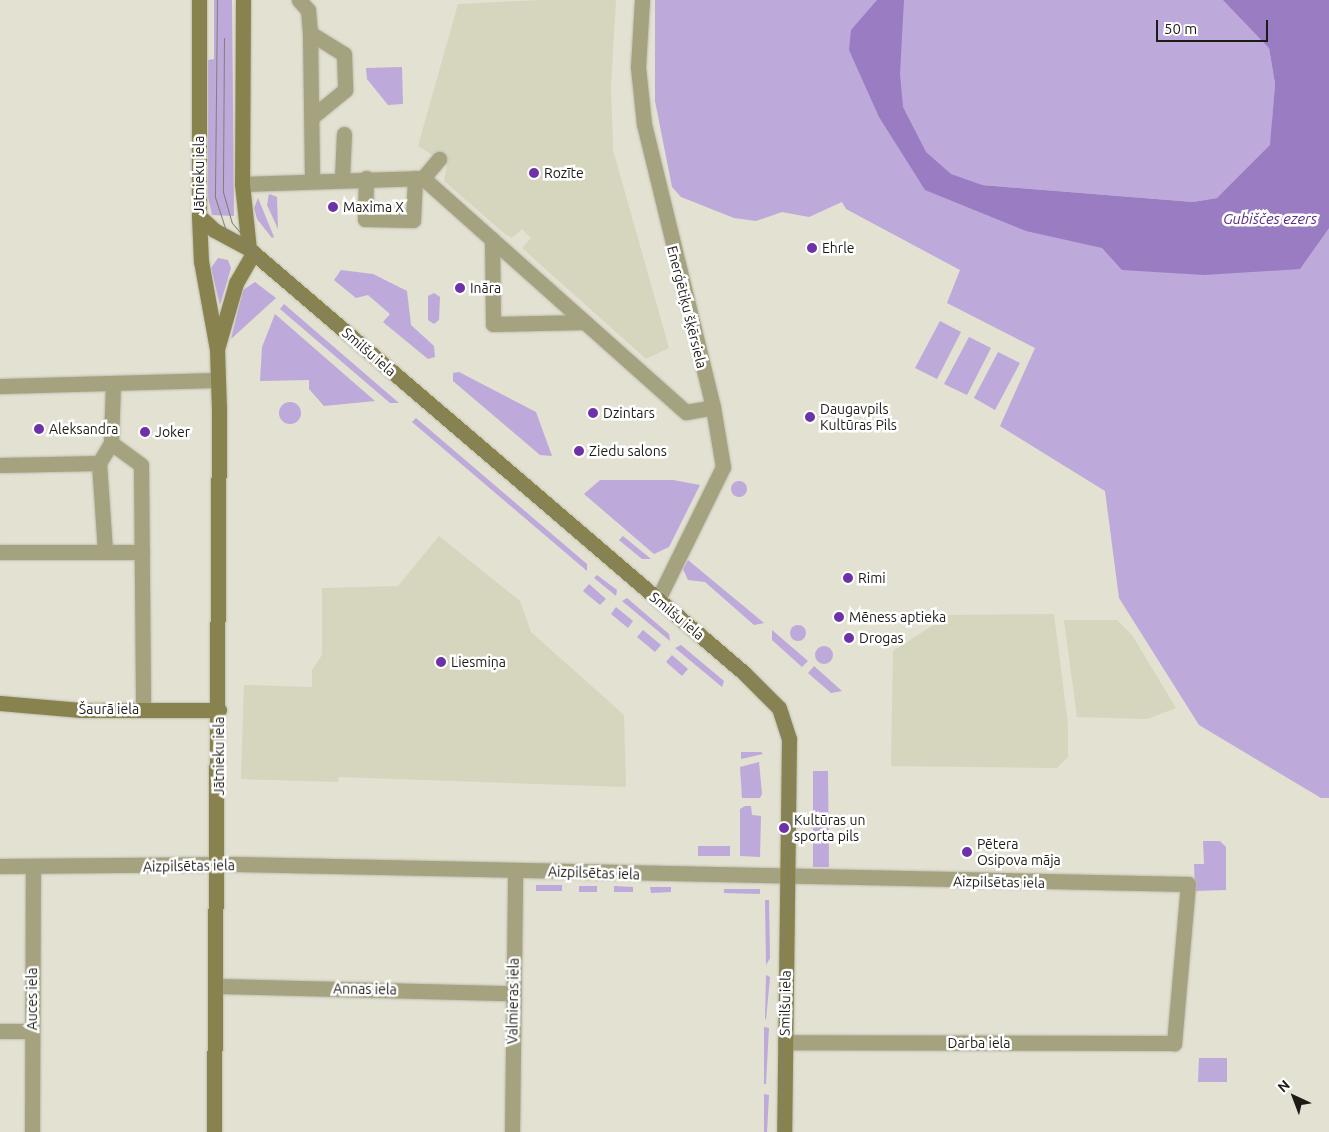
<!DOCTYPE html>
<meta charset="utf-8">
<style>
body{margin:0}
#map{position:relative;width:1329px;height:1132px;overflow:hidden;background:#e2e1d2;font-family:Ubuntu,sans-serif}
div>[style]{position:absolute}
.built>*{inset:0;background:#d6d5be}
.green>*{inset:0;background:#bda9da}
.round{border-radius:50%}
.water>*{inset:0;background:#9a7cc3}
.roads{filter:drop-shadow(0 0 1px #bebdb0) drop-shadow(0 0 1px #bebdb0)}
.street>*{height:15px;margin:-7.5px;padding:0 7.5px;transform-origin:7.5px;border-radius:7.5px;background:#a5a27f}
.secondary>*{height:15px;margin:-7.5px;padding:0 7.5px;transform-origin:7.5px;border-radius:7.5px;background:#88834e}
.tram>*{height:1px;margin:-0.5px;padding:0 0.5px;transform-origin:0.5px;border-radius:0.5px;background:#818076}
.dots>*{width:14px;height:14px;translate:-50% -50%;box-sizing:border-box;border:2px solid #fff;border-radius:50%}
span{translate:-50% -50%;white-space:nowrap;text-align:center;line-height:1.15;-webkit-text-stroke:5px #fff;paint-order:stroke}
.poi-label{font-size:14px;color:#1c1b16}
.left{translate:0 -50%;text-align:left}
.street-label{font-size:14px;color:#1c1b16}
.water-label{font-size:15px;color:#582f84;font-style:italic}
.north{position:absolute;left:1269px;top:1072px;width:50px;height:50px;-webkit-text-stroke:4px #fff;paint-order:stroke;rotate:317deg;font-size:14px;font-weight:700;line-height:20px;text-align:center;color:#1c1b16}
.north::after{content:'';display:block;margin:auto;width:18px;height:22px;background:#1c1b16;clip-path:polygon(50% 0,100% 100%,50% 72%,0 100%)}
.scale{position:absolute;left:1156px;top:20px;width:112px;height:22px;box-sizing:border-box;border:2px solid #1c1b16;border-top:0;padding-left:6px;font-size:15px;line-height:18px;white-space:nowrap;color:#1c1b16;-webkit-text-stroke:4px #fff;paint-order:stroke}
</style>
<div id="map">
<div class="built">
<i style="clip-path:polygon(540px 0,616px 0,611px 85px,613px 150px,669px 348px,646px 359px,522px 248px,531px 238px,522px 229px,512px 238px,505px 234px,444px 181px,447px 164px,418px 146px,458px 4px)"></i>
<i style="clip-path:polygon(439px 536px,520px 601px,531px 632px,624px 715px,626px 787px,339px 777px,338px 782px,241px 779px,244px 685px,312px 687px,312px 670px,322px 655px,322px 588px,398px 586px)"></i>
<i style="clip-path:polygon(1054px 614px,1068px 725px,1068px 757px,1057px 768px,891px 766px,893px 651px,949px 615px)"></i>
<i style="clip-path:polygon(1064px 620px,1117px 620px,1132px 635px,1176px 708px,1147px 719px,1077px 717px)"></i>
</div>
<div class="green">
<i style="clip-path:polygon(214px 0,232px 0,234px 216px,212px 215px,208px 197px,208px 60px,214px 59px)"></i>
<i style="clip-path:polygon(655px 0,1302px 0,1269px 48px,1275px 84px,1272px 123px,1287px 133px,1217px 198px,1193px 202px,982px 185px,988px 216px,1329px 199px,1329px 798px,1321px 798px,1199px 725px,1119px 598px,1105px 491px,1000px 426px,1035px 348px,947px 303px,960px 270px,846px 209px,842px 202px,809px 217px,782px 212px,756px 221px,734px 218px,681px 197px,672px 187px,655px 101px)"></i>
<i style="clip-path:polygon(402px 67px,403px 104px,388px 105px,367px 79px,366px 68px)"></i>
<i style="clip-path:polygon(269px 194px,277px 197px,278px 229px,267px 205px)"></i>
<i style="clip-path:polygon(258px 198px,274px 237px,272px 238px,257px 219px,254px 208px)"></i>
<i style="clip-path:polygon(218px 258px,228px 260px,231px 268px,220px 305px,211px 268px)"></i>
<i style="clip-path:polygon(341px 270px,373px 274px,407px 291px,411px 325px,434px 346px,435px 357px,428px 359px,383px 322px,390px 314px,368px 295px,356px 298px,334px 280px)"></i>
<i style="clip-path:polygon(255px 282px,276px 298px,231px 339px,243px 290px)"></i>
<i style="clip-path:polygon(434px 293px,440px 297px,439px 320px,434px 324px,428px 320px,428px 296px)"></i>
<i style="clip-path:polygon(284px 304px,399px 403px,390px 403px,280px 309px)"></i>
<i style="clip-path:polygon(275px 314px,375px 401px,324px 406px,309px 389px,309px 380px,260px 381px,262px 347px)"></i>
<i style="clip-path:polygon(940px 321px,961px 332px,937px 379px,915px 368px)"></i>
<i style="clip-path:polygon(969px 337px,991px 348px,967px 395px,944px 384px)"></i>
<i style="clip-path:polygon(998px 352px,1020px 363px,995px 410px,974px 398px)"></i>
<i style="clip-path:polygon(459px 372px,536px 412px,552px 456px,540px 455px,453px 381px,453px 373px)"></i>
<i class="round" style="left:279px;top:402px;width:22px;height:22px"></i>
<i style="clip-path:polygon(416px 418px,587px 564px,587px 571px,412px 422px)"></i>
<i style="clip-path:polygon(600px 480px,673px 480px,700px 485px,669px 547px,654px 554px,584px 494px)"></i>
<i class="round" style="left:731px;top:481px;width:16px;height:16px"></i>
<i style="clip-path:polygon(623px 536px,651px 559px,642px 559px,619px 540px)"></i>
<i style="clip-path:polygon(688px 560px,764px 623px,754px 625px,705px 582px,688px 580px,683px 569px)"></i>
<i style="clip-path:polygon(597px 575px,617px 590px,616px 596px,594px 578px)"></i>
<i style="clip-path:polygon(589px 584px,606px 599px,600px 605px,583px 591px)"></i>
<i style="clip-path:polygon(627px 598px,669px 634px,670px 641px,622px 601px)"></i>
<i style="clip-path:polygon(616px 607px,633px 621px,628px 628px,611px 614px)"></i>
<i class="round" style="left:790px;top:625px;width:16px;height:16px"></i>
<i style="clip-path:polygon(643px 630px,661px 645px,655px 652px,637px 637px)"></i>
<i style="clip-path:polygon(772px 630px,808px 661px,802px 667px,772px 640px)"></i>
<i style="clip-path:polygon(681px 645px,724px 681px,722px 687px,675px 648px)"></i>
<i class="round" style="left:815px;top:646px;width:18px;height:18px"></i>
<i style="clip-path:polygon(672px 655px,688px 669px,682px 676px,666px 662px)"></i>
<i style="clip-path:polygon(814px 666px,842px 691px,831px 693px,808px 673px)"></i>
<i style="clip-path:polygon(741px 752px,761px 752px,763px 754px,741px 759px)"></i>
<i style="clip-path:polygon(759px 762px,762px 794px,760px 798px,742px 798px,740px 767px)"></i>
<i style="clip-path:polygon(813px 771px,828px 771px,829px 867px,813px 867px)"></i>
<i style="clip-path:polygon(745px 806px,751px 806px,752px 815px,761px 816px,760px 857px,740px 856px,740px 809px)"></i>
<i style="clip-path:polygon(1203px 841px,1220px 841px,1226px 847px,1226px 890px,1195px 891px,1194px 864px,1204px 864px)"></i>
<i style="clip-path:polygon(698px 846px,730px 846px,730px 856px,698px 856px)"></i>
<i style="clip-path:polygon(536px 885px,562px 885px,562px 891px,536px 891px)"></i>
<i style="clip-path:polygon(579px 886px,597px 886px,597px 892px,579px 892px)"></i>
<i style="clip-path:polygon(614px 886px,633px 887px,633px 892px,614px 892px)"></i>
<i style="clip-path:polygon(650px 887px,671px 887px,671px 892px,651px 893px)"></i>
<i style="clip-path:polygon(724px 889px,760px 889px,760px 894px,724px 893px)"></i>
<i style="clip-path:polygon(765px 900px,769px 900px,770px 958px,766px 965px)"></i>
<i style="clip-path:polygon(766px 975px,770px 977px,766px 1020px,765px 1018px)"></i>
<i style="clip-path:polygon(764px 1027px,769px 1028px,766px 1084px,764px 1084px)"></i>
<i style="clip-path:polygon(1199px 1058px,1227px 1058px,1227px 1082px,1198px 1082px)"></i>
<i style="clip-path:polygon(764px 1094px,769px 1095px,767px 1132px,764px 1132px)"></i>
</div>
<div class="water">
<i style="clip-path:polygon(877px 0,904px 0,900px 74px,903px 107px,926px 152px,951px 174px,982px 185px,1193px 202px,1217px 198px,1270px 145px,1275px 84px,1269px 48px,1223px 0,1329px 0,1329px 228px,1300px 269px,1204px 275px,1122px 270px,1102px 248px,1026px 231px,925px 190px,879px 117px,849px 50px,851px 30px)"></i>
</div>
<div class="roads">
<div class="street">
<i style="left:299px;top:0;width:13px;rotate:48deg"></i>
<i style="left:308px;top:10px;width:23px;rotate:85deg"></i>
<i style="left:310px;top:33px;width:146px;rotate:89.2deg"></i>
<i style="left:642px;top:0;width:67px;rotate:93.4deg"></i>
<i style="left:638px;top:67px;width:57px;rotate:84deg"></i>
<i style="left:644px;top:124px;width:291px;rotate:76.3deg"></i>
<i style="left:713px;top:407px;width:61px;rotate:80.5deg"></i>
<i style="left:723px;top:467px;width:147px;rotate:116.2deg"></i>
<i style="left:310px;top:33px;width:40px;rotate:32deg"></i>
<i style="left:344px;top:54px;width:36px;rotate:88deg"></i>
<i style="left:345px;top:90px;width:43px;rotate:140.7deg"></i>
<i style="left:366px;top:178px;width:41px;rotate:91.4deg"></i>
<i style="left:365px;top:219px;width:48px;rotate:1.2deg"></i>
<i style="left:413px;top:220px;width:42px;rotate:-87.3deg"></i>
<i style="left:423px;top:178px;width:25px;rotate:-50deg"></i>
<i style="left:342px;top:179px;width:45px;rotate:-87.5deg"></i>
<i style="left:242px;top:184px;width:181px;rotate:-1.9deg"></i>
<i style="left:423px;top:178px;width:352px;rotate:41.7deg"></i>
<i style="left:686px;top:412px;width:27px;rotate:-10deg"></i>
<i style="left:492px;top:239px;width:85px;rotate:89.3deg"></i>
<i style="left:493px;top:324px;width:92px;rotate:-1.2deg"></i>
<i style="left:0;top:386px;width:218px;rotate:-1.6deg"></i>
<i style="left:111px;top:443px;width:37px;rotate:36deg"></i>
<i style="left:141px;top:465px;width:244px;rotate:89.5deg"></i>
<i style="left:99px;top:463px;width:89px;rotate:86.1deg"></i>
<i style="left:0;top:465px;width:99px;rotate:-1.2deg"></i>
<i style="left:99px;top:463px;width:23px;rotate:-59deg"></i>
<i style="left:111px;top:443px;width:60px;rotate:-88.1deg"></i>
<i style="left:0;top:552px;width:142px"></i>
<i style="left:0;top:866px;width:236px;rotate:-0.5deg"></i>
<i style="left:236px;top:864px;width:952px;rotate:1.2deg"></i>
<i style="left:1188px;top:884px;width:160px;rotate:95deg"></i>
<i style="left:1174px;top:1043px;width:389px;rotate:-179.9deg"></i>
<i style="left:217px;top:986px;width:296px;rotate:1.4deg"></i>
<i style="left:0;top:1031px;width:32px"></i>
<i style="left:32px;top:1132px;width:265px;rotate:-89.8deg"></i>
<i style="left:512px;top:1132px;width:261px;rotate:-89.3deg"></i>
</div>
<div class="secondary">
<i style="left:199px;top:0;width:216px;rotate:90deg"></i>
<i style="left:199px;top:216px;width:45px;rotate:87.5deg"></i>
<i style="left:201px;top:261px;width:89px;rotate:79.7deg"></i>
<i style="left:217px;top:349px;width:59px;rotate:88.1deg"></i>
<i style="left:219px;top:408px;width:724px;rotate:90.4deg"></i>
<i style="left:243px;top:0;width:184px;rotate:90.3deg"></i>
<i style="left:242px;top:184px;width:65px;rotate:83.9deg"></i>
<i style="left:199px;top:216px;width:21px;rotate:43deg"></i>
<i style="left:214px;top:230px;width:40px;rotate:28deg"></i>
<i style="left:249px;top:249px;width:652px;rotate:40.58deg"></i>
<i style="left:744px;top:673px;width:49px;rotate:45deg"></i>
<i style="left:779px;top:708px;width:33px;rotate:72deg"></i>
<i style="left:789px;top:739px;width:393px;rotate:90.7deg"></i>
<i style="left:217px;top:349px;width:69px;rotate:-73.9deg"></i>
<i style="left:236px;top:283px;width:34px;rotate:-60deg"></i>
<i style="left:0;top:703px;width:81px;rotate:4.9deg"></i>
<i style="left:81px;top:710px;width:138px"></i>
</div>
</div>
<div class="tram">
<i style="left:217px;top:0;width:197px;rotate:90.6deg"></i>
<i style="left:215px;top:197px;width:35px;rotate:72deg"></i>
<i style="left:226px;top:230px;width:699px;rotate:40.82deg"></i>
<i style="left:755px;top:687px;width:43px;rotate:52.6deg"></i>
<i style="left:781px;top:721px;width:55px;rotate:85.8deg"></i>
<i style="left:785px;top:776px;width:356px;rotate:90.6deg"></i>
<i style="left:224px;top:38px;width:154px;rotate:90.4deg"></i>
<i style="left:223px;top:192px;width:32px;rotate:74deg"></i>
<i style="left:232px;top:223px;width:33px;rotate:49deg"></i>
<i style="left:729px;top:655px;width:59px;rotate:42.3deg"></i>
<i style="left:773px;top:695px;width:27px;rotate:57deg"></i>
<i style="left:788px;top:718px;width:46px;rotate:83.8deg"></i>
<i style="left:793px;top:764px;width:148px;rotate:91.2deg"></i>
</div>
<div class="dots">
<i style="left:534px;top:173px;background:#6e32a8"></i>
<i style="left:333px;top:207px;background:#6e32a8"></i>
<i style="left:812px;top:248px;background:#6e32a8"></i>
<i style="left:460px;top:288px;background:#6e32a8"></i>
<i style="left:593px;top:413px;background:#6e32a8"></i>
<i style="left:810px;top:417px;background:#6e32a8"></i>
<i style="left:39px;top:429px;background:#6e32a8"></i>
<i style="left:145px;top:432px;background:#6e32a8"></i>
<i style="left:579px;top:451px;background:#6e32a8"></i>
<i style="left:848px;top:578px;background:#6e32a8"></i>
<i style="left:839px;top:617px;background:#6e32a8"></i>
<i style="left:849px;top:638px;background:#6e32a8"></i>
<i style="left:441px;top:662px;background:#6e32a8"></i>
<i style="left:784px;top:828px;background:#6e32a8"></i>
<i style="left:967px;top:852px;background:#6e32a8"></i>
</div>
<div class="poi-label">
<span class="left" style="left:544px;top:173px">Rozīte</span>
<span class="left" style="left:343px;top:207px">Maxima X</span>
<span class="left" style="left:822px;top:248px">Ehrle</span>
<span class="left" style="left:470px;top:288px">Ināra</span>
<span class="left" style="left:820px;top:417px">Daugavpils<br>Kultūras Pils</span>
<span class="left" style="left:603px;top:413px">Dzintars</span>
<span class="left" style="left:49px;top:429px">Aleksandra</span>
<span class="left" style="left:155px;top:432px">Joker</span>
<span class="left" style="left:589px;top:451px">Ziedu salons</span>
<span class="left" style="left:858px;top:578px">Rimi</span>
<span class="left" style="left:849px;top:617px">Mēness aptieka</span>
<span class="left" style="left:859px;top:638px">Drogas</span>
<span class="left" style="left:451px;top:662px">Liesmiņa</span>
<span class="left" style="left:794px;top:828px">Kultūras un<br>sporta pils</span>
<span class="left" style="left:977px;top:852px">Pētera<br>Osipova māja</span>
</div>
<div class="street-label">
<span style="left:199px;top:175px;rotate:-90deg">Jātnieku iela</span>
<span style="left:687px;top:307px;rotate:76deg">Enerģētiķu šķērsiela</span>
<span style="left:369px;top:352px;rotate:41deg">Smilšu iela</span>
<span style="left:677px;top:616px;rotate:40deg">Smilšu iela</span>
<span style="left:109px;top:709px">Šaurā iela</span>
<span style="left:219px;top:756px;rotate:-90deg">Jātnieku iela</span>
<span style="left:189px;top:866px;rotate:-1deg">Aizpilsētas iela</span>
<span style="left:594px;top:873px;rotate:2deg">Aizpilsētas iela</span>
<span style="left:999px;top:882px;rotate:1deg">Aizpilsētas iela</span>
<span style="left:365px;top:989px;rotate:1deg">Annas iela</span>
<span style="left:32px;top:999px;rotate:-90deg">Auces iela</span>
<span style="left:513px;top:1001px;rotate:-89deg">Valmieras iela</span>
<span style="left:785px;top:1003px;rotate:-89deg">Smilšu iela</span>
<span style="left:979px;top:1043px">Darba iela</span>
</div>
<div class="water-label">
<span style="left:1270px;top:219px">Gubiščes ezers</span>
</div>
<div class="north">N</div>
<div class="scale">50 m</div>
</div>
